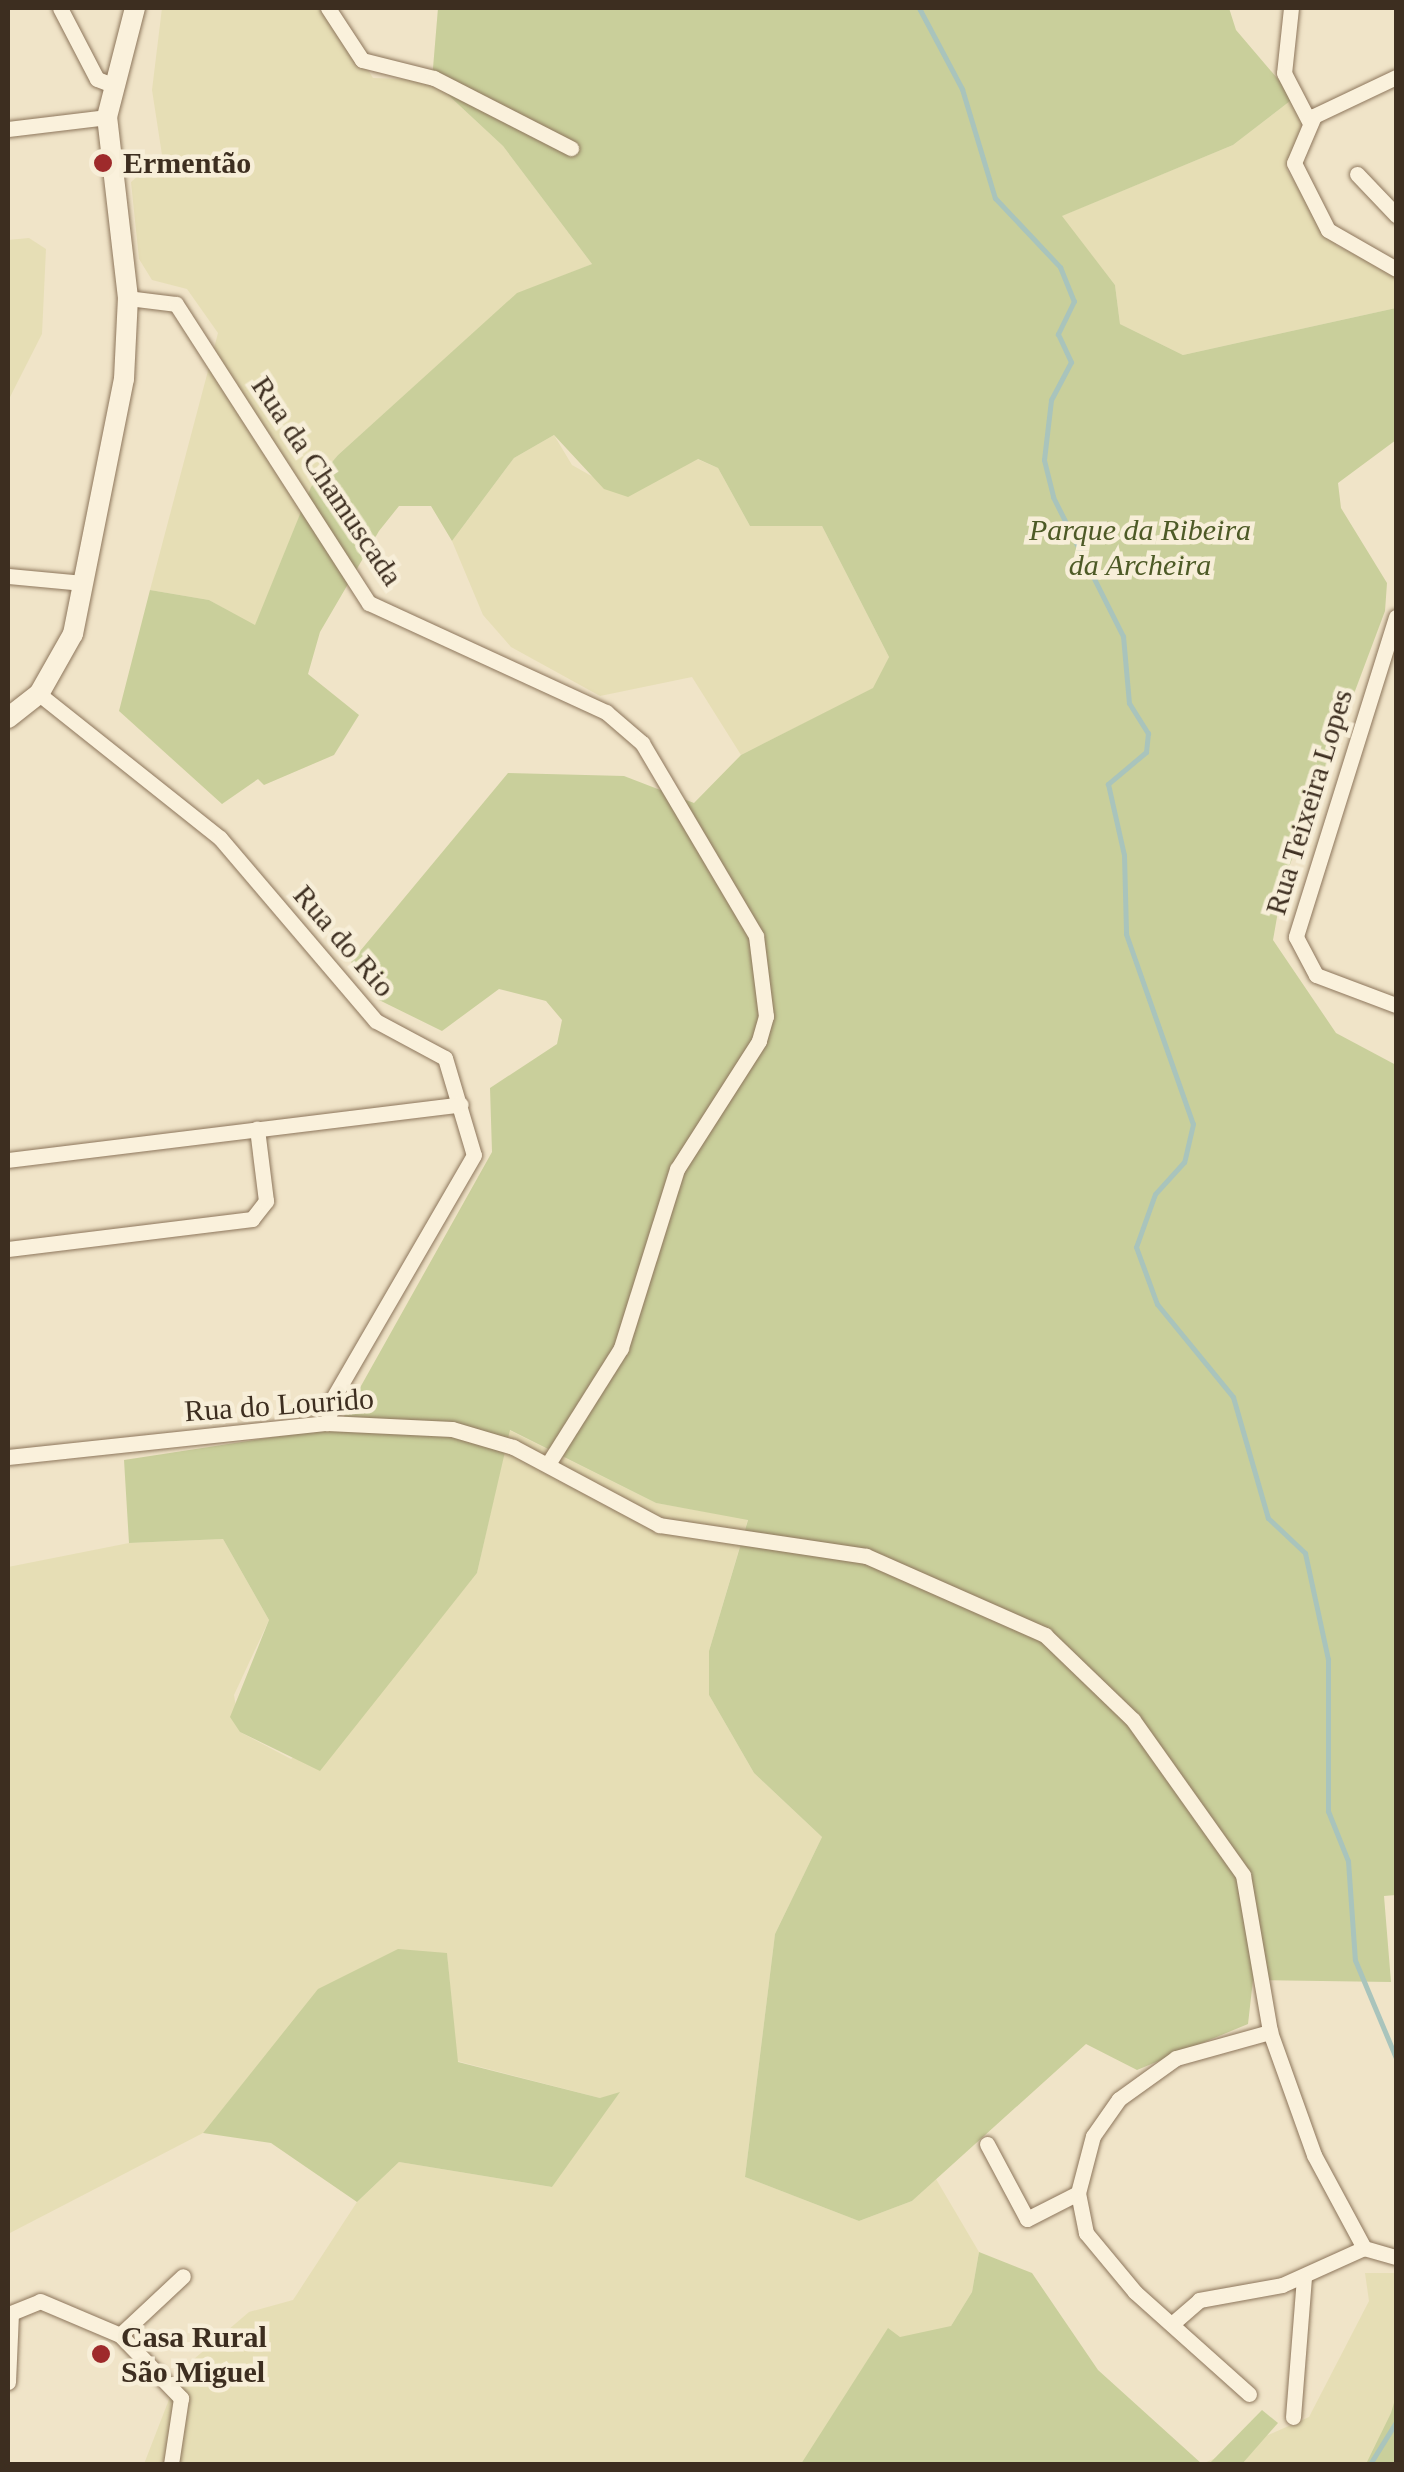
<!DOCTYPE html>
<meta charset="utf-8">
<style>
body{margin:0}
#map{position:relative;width:1404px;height:2472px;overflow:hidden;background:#f0e4c8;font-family:"Times New Roman",serif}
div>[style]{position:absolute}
.farmland>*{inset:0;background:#e6deb5}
.green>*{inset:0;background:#c9cf9b}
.stream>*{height:5px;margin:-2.5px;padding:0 2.5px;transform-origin:2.5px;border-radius:2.5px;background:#a9c4bc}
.roads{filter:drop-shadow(0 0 2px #8d765c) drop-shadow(0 0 2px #8d765c)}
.minor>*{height:15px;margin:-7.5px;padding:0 7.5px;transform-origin:7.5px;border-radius:7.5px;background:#faf1dc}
.tertiary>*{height:20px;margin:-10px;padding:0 10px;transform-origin:10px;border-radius:10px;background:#faf1dc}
.dots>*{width:28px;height:28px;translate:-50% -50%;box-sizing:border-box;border:5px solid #f7eed8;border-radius:50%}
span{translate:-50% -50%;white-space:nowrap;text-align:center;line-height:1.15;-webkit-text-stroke:9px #f7eed8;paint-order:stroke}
.poi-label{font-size:30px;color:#3d2e20;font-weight:700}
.left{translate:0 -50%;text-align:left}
.street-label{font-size:30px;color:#3d2e20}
.park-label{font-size:30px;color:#4d5a26;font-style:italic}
.frame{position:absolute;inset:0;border:10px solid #3d2e20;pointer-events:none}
</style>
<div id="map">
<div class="farmland">
<i style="clip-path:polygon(162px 8px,329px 8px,373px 78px,432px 80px,503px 146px,592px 264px,517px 294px,338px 455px,311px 488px,255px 626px,209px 600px,150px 590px,218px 333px,187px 289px,152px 280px,139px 259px,131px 182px,162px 155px,152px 90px)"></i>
<i style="clip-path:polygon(1294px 98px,1306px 112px,1287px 170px,1337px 246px,1396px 274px,1396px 308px,1183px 355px,1120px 324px,1115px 285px,1061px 216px,1233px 145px)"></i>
<i style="clip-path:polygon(29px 238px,46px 249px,42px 334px,8px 401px,8px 240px)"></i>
<i style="clip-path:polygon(554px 435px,572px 465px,627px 496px,697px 459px,718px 468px,750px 526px,822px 526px,889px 657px,874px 688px,741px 755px,692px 677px,600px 696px,511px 647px,483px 615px,452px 541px,514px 458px)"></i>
<i style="clip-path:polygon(509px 1430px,656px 1503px,748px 1519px,709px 1651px,709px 1695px,754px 1773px,822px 1837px,775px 1934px,745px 2177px,859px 2221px,912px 2201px,936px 2179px,979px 2252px,972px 2292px,951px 2326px,814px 2464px,144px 2464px,180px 2371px,249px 2312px,293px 2300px,357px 2202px,399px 2162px,552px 2187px,600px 2098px,457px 2061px,447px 1954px,254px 2070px,203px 2133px,8px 2234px,8px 1567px,129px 1543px,223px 1539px,269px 1620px,234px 1695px,240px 1732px,291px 1759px,406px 1661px,477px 1573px)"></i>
<i style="clip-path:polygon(1365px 2273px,1396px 2273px,1396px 2464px,1202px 2464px,1309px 2417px,1369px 2301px)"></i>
</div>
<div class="green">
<i style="clip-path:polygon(438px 8px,1229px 8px,1236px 30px,1294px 98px,1233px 145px,1062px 216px,1115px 285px,1120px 324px,1183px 355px,1396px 308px,1396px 440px,1338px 483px,1341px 508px,1387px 583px,1385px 611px,1283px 883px,1273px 940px,1336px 1033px,1396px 1065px,1396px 1895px,1384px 1896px,1391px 1982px,1253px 1980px,1248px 2024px,1137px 2070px,1086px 2044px,912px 2201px,859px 2221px,745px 2177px,775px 1934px,822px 1837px,754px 1773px,709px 1695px,709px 1651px,748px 1520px,656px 1503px,510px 1430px,477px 1573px,320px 1771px,240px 1732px,230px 1717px,269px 1620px,223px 1539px,129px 1543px,124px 1460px,338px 1427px,492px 1152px,490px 1088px,557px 1044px,562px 1020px,546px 1001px,499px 989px,442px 1031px,379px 1000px,351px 962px,508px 773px,624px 776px,694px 803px,741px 755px,873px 688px,889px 657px,822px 526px,750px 526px,718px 468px,698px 459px,628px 497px,604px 489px,554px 435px,514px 458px,452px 541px,431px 506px,399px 506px,379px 531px,320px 632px,308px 674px,359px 715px,334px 755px,264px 785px,258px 779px,222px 804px,119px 711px,150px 590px,209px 600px,255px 625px,311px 487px,338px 455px,517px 293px,592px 264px,503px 146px,432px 80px)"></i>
<i style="clip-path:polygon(398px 1949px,447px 1953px,458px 2062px,600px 2098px,620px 2092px,552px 2187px,399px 2162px,357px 2202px,271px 2143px,203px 2133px,318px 1989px)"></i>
<i style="clip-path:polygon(979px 2252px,1032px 2273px,1098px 2370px,1202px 2464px,801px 2464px,888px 2328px,900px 2337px,951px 2326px,972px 2292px)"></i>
<i style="clip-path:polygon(1396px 2396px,1396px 2464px,1366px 2464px,1391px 2413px)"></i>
<i style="clip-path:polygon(1262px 2410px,1278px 2423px,1242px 2464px,1209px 2464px)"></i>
</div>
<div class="stream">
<i style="left:919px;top:8px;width:92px;rotate:62deg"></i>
<i style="left:962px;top:89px;width:114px;rotate:73.2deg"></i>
<i style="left:995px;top:198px;width:95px;rotate:46.7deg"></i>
<i style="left:1060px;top:267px;width:37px;rotate:68deg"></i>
<i style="left:1074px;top:301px;width:37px;rotate:116deg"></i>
<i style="left:1058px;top:334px;width:31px;rotate:65deg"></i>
<i style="left:1071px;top:362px;width:43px;rotate:117.8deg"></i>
<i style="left:1051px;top:400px;width:60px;rotate:96.7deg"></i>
<i style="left:1044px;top:460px;width:38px;rotate:76deg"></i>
<i style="left:1053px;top:497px;width:156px;rotate:63.3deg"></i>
<i style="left:1123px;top:636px;width:67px;rotate:84.9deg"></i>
<i style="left:1129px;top:703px;width:36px;rotate:58deg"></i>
<i style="left:1148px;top:733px;width:19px;rotate:96deg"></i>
<i style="left:1146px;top:752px;width:50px;rotate:139.9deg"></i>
<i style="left:1108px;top:784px;width:73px;rotate:77.3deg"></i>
<i style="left:1124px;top:855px;width:79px;rotate:88.5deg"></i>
<i style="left:1126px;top:934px;width:201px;rotate:70.6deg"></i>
<i style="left:1193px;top:1124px;width:39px;rotate:103deg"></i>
<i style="left:1184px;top:1162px;width:43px;rotate:132.2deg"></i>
<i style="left:1155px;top:1194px;width:56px;rotate:109.7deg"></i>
<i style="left:1136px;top:1247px;width:61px;rotate:69.8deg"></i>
<i style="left:1157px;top:1304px;width:120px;rotate:50.7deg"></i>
<i style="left:1233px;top:1397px;width:126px;rotate:73.9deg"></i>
<i style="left:1268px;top:1518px;width:51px;rotate:43.4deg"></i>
<i style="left:1305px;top:1553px;width:108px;rotate:77.8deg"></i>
<i style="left:1328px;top:1659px;width:152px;rotate:90deg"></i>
<i style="left:1328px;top:1811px;width:54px;rotate:68.2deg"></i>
<i style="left:1348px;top:1861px;width:99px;rotate:86deg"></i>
<i style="left:1355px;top:1960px;width:106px;rotate:67.3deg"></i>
<i style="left:1370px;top:2464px;width:49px;rotate:-58.2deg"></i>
</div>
<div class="roads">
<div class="minor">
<i style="left:60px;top:8px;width:80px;rotate:62.5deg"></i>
<i style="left:97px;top:79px;width:14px;rotate:21deg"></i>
<i style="left:328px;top:8px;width:62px;rotate:56.8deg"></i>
<i style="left:362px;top:60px;width:74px;rotate:14deg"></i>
<i style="left:434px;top:78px;width:154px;rotate:27.1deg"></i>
<i style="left:1291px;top:8px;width:65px;rotate:96.1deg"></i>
<i style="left:1284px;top:73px;width:56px;rotate:62.5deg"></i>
<i style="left:1396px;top:77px;width:91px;rotate:154.6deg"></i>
<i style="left:1314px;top:116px;width:51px;rotate:113.1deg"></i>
<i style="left:1294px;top:163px;width:75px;rotate:63.1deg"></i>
<i style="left:1328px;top:230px;width:78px;rotate:29.8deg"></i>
<i style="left:8px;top:129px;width:100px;rotate:-6.9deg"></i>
<i style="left:1357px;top:174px;width:57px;rotate:46.4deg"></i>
<i style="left:128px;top:298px;width:48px;rotate:7.1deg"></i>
<i style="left:176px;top:304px;width:356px;rotate:57.2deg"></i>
<i style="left:369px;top:603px;width:261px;rotate:24.7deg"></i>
<i style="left:606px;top:712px;width:48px;rotate:40.7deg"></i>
<i style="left:642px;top:743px;width:224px;rotate:59.4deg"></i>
<i style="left:756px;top:936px;width:81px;rotate:82.9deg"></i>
<i style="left:766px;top:1016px;width:26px;rotate:106deg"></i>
<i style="left:759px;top:1041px;width:152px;rotate:122.6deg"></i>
<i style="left:677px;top:1169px;width:188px;rotate:107.4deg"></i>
<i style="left:621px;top:1348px;width:137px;rotate:122.2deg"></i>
<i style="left:8px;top:576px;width:76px;rotate:5.3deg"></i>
<i style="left:1396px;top:617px;width:335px;rotate:107.4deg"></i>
<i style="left:1296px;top:937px;width:43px;rotate:62.2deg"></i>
<i style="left:1316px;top:975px;width:85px;rotate:20.6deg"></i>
<i style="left:39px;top:694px;width:231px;rotate:38.5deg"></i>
<i style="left:220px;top:838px;width:240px;rotate:49.6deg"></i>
<i style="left:376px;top:1021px;width:78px;rotate:28.2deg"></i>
<i style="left:445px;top:1058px;width:101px;rotate:73.4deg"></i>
<i style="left:474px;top:1155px;width:281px;rotate:120.1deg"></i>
<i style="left:333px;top:1398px;width:26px;rotate:103deg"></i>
<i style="left:8px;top:1160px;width:456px;rotate:-7deg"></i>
<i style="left:8px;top:1249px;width:246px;rotate:-7deg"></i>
<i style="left:252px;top:1219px;width:23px;rotate:-52deg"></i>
<i style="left:266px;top:1201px;width:73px;rotate:-97.1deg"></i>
<i style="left:8px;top:1457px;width:321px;rotate:-6.1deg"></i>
<i style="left:327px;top:1423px;width:125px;rotate:2.7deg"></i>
<i style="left:452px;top:1429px;width:64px;rotate:16.4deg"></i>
<i style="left:513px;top:1447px;width:166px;rotate:28.1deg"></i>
<i style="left:659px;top:1525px;width:209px;rotate:8.5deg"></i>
<i style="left:866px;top:1556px;width:196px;rotate:23.8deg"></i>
<i style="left:1045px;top:1635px;width:122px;rotate:44deg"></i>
<i style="left:1133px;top:1720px;width:190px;rotate:54.6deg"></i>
<i style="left:1243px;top:1875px;width:159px;rotate:80.2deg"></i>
<i style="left:1270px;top:2032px;width:131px;rotate:70.3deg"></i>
<i style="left:1314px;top:2155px;width:106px;rotate:61.7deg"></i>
<i style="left:1364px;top:2248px;width:33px;rotate:16deg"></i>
<i style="left:987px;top:2144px;width:85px;rotate:61.9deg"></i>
<i style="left:1027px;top:2219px;width:57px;rotate:-27deg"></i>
<i style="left:11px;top:2313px;width:31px;rotate:-22deg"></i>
<i style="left:40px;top:2301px;width:87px;rotate:23deg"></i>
<i style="left:120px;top:2335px;width:88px;rotate:45.9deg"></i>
<i style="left:181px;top:2398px;width:67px;rotate:98.6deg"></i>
<i style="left:1173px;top:2323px;width:35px;rotate:-41deg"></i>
<i style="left:1199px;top:2300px;width:84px;rotate:-10.2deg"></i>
<i style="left:1282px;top:2285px;width:90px;rotate:-24.3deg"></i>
<i style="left:120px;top:2335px;width:86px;rotate:-43.1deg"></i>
<i style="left:8px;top:2382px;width:69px;rotate:-87.5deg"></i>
<i style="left:1249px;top:2394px;width:153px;rotate:-138.2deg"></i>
<i style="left:1135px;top:2292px;width:77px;rotate:-129.7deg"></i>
<i style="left:1086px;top:2233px;width:41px;rotate:-101.3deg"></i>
<i style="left:1078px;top:2193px;width:59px;rotate:-75.3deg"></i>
<i style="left:1093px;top:2136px;width:45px;rotate:-54.9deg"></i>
<i style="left:1119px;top:2099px;width:70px;rotate:-35.7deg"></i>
<i style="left:1176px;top:2058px;width:98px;rotate:-15.5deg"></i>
<i style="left:1293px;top:2417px;width:140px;rotate:-85.5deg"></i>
</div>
<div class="tertiary">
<i style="left:8px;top:718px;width:39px;rotate:-38deg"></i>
<i style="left:39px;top:694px;width:69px;rotate:-60.5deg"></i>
<i style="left:73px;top:634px;width:260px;rotate:-78.7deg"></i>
<i style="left:124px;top:379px;width:81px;rotate:-87.2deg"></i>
<i style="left:128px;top:298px;width:182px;rotate:-96.6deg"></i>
<i style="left:107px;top:117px;width:113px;rotate:-75.6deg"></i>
</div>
</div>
<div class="dots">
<i style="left:103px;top:163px;background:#9e2a2b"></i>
<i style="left:101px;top:2354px;background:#9e2a2b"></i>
</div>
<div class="poi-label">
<span class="left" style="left:123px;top:163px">Ermentão</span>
<span class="left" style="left:121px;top:2354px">Casa Rural<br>São Miguel</span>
</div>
<div class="street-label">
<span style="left:327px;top:481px;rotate:56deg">Rua da Chamuscada</span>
<span style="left:1309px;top:802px;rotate:-73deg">Rua Teixeira Lopes</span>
<span style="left:344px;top:941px;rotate:49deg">Rua do Rio</span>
<span style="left:279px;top:1405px;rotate:-4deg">Rua do Lourido</span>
</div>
<div class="park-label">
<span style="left:1140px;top:547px">Parque da Ribeira<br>da Archeira</span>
</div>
<div class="frame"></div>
</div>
